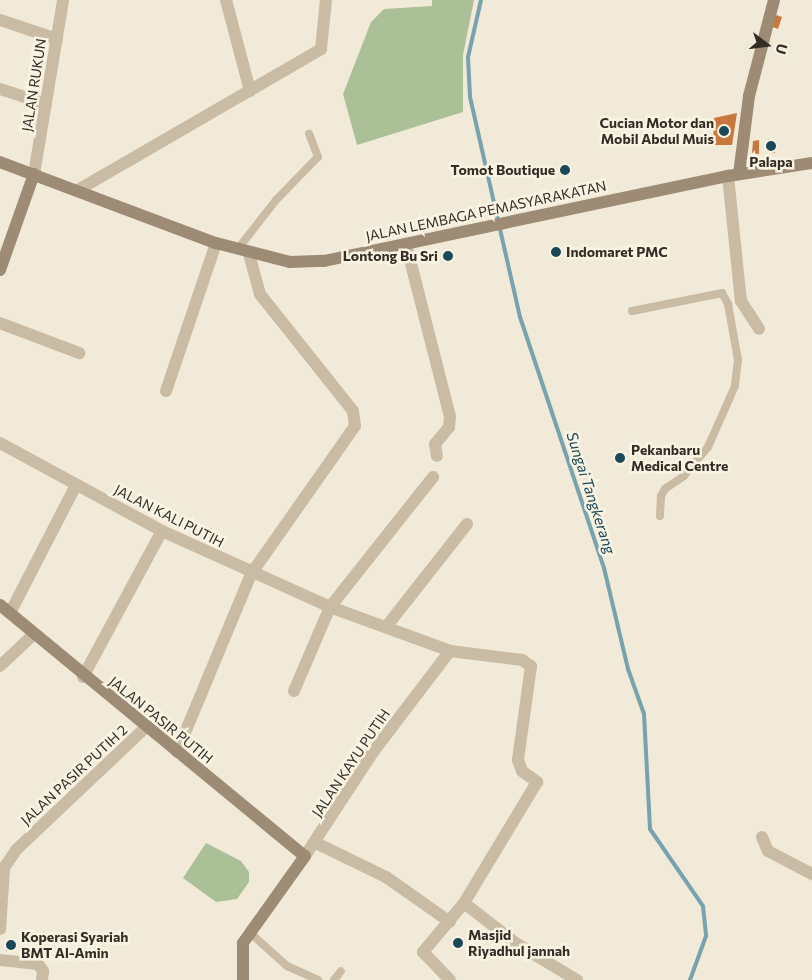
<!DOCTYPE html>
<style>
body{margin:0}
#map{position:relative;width:812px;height:980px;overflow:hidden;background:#f1ead8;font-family:Commissioner,sans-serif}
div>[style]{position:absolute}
.green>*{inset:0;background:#acc098}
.stream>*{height:4px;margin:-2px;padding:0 2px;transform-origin:2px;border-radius:2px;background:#77a2ae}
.building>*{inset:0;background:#c8783f}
.lane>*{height:8px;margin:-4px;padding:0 4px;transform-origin:4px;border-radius:4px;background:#c9bba4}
.street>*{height:12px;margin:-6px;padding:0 6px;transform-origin:6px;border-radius:6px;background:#c9bba4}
.secondary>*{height:12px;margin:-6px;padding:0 6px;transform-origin:6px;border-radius:6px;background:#9d8b75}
.dots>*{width:14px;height:14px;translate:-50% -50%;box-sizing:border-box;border:2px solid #f9f3e4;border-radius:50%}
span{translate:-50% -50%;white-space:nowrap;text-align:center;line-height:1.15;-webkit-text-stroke:5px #f9f3e4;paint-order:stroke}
.street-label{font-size:14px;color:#342d26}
.poi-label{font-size:14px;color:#342d26;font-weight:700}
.right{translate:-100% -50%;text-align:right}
.left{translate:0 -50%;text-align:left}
.water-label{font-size:15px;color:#1b4856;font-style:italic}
.north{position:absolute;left:742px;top:20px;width:50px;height:50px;-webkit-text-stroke:4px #f9f3e4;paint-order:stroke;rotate:105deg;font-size:14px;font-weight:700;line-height:20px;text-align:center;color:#342d26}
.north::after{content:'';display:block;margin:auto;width:18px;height:22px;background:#342d26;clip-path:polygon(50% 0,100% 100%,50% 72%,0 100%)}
</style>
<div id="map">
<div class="green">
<i style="clip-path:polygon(432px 0,474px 0,463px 55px,463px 112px,357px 145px,343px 94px,371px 22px,384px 9px,432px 6px)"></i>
<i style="clip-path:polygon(206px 843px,241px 861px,249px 872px,249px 882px,237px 899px,216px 902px,183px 878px)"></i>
</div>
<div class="stream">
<i style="left:481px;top:0;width:58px;rotate:102.8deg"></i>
<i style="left:468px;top:57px;width:40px;rotate:87.1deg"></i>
<i style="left:470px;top:97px;width:226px;rotate:77.2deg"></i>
<i style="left:520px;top:317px;width:265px;rotate:71.5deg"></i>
<i style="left:604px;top:568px;width:104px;rotate:76.6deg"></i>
<i style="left:628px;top:669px;width:48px;rotate:70.4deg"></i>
<i style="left:644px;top:714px;width:115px;rotate:87deg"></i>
<i style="left:650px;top:829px;width:93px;rotate:55.5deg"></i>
<i style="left:703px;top:906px;width:30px;rotate:84deg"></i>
<i style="left:706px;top:936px;width:47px;rotate:110deg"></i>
</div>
<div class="building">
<i style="clip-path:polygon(773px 14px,782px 17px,778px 29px,770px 26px)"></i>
<i style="clip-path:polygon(737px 113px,732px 145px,713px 145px,714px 118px)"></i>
<i style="clip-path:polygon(768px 139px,776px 142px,775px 153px,766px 151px)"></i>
<i style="clip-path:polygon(759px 140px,759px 154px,752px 153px,753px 141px)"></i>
<i style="clip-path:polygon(569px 164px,570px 175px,561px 176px,560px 166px)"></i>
<i style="clip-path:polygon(7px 941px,14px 941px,15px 949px,6px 951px)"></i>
</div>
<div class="lane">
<i style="left:237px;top:250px;width:63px;rotate:-52deg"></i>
<i style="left:276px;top:200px;width:60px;rotate:-45.7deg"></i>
<i style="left:318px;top:157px;width:25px;rotate:-111deg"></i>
<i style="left:632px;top:311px;width:92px;rotate:-11.3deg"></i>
<i style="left:722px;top:293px;width:13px;rotate:61deg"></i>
<i style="left:728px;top:304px;width:57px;rotate:79.9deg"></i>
<i style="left:738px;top:360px;width:26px;rotate:97deg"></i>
<i style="left:735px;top:386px;width:67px;rotate:113.9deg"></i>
<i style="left:708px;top:447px;width:38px;rotate:130deg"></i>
<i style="left:684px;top:476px;width:23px;rotate:146deg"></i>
<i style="left:665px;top:489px;width:8px;rotate:120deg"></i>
<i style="left:661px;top:496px;width:20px;rotate:93deg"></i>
<i style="left:249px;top:932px;width:51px;rotate:41.8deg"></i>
<i style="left:287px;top:966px;width:34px;rotate:24deg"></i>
<i style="left:334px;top:980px;width:11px;rotate:-52deg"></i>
</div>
<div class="street">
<i style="left:226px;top:0;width:94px;rotate:75.2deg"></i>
<i style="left:0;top:20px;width:60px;rotate:18.4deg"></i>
<i style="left:0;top:89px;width:48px;rotate:18.1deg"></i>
<i style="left:34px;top:174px;width:176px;rotate:-80.5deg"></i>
<i style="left:728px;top:176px;width:126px;rotate:84.1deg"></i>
<i style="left:741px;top:301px;width:33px;rotate:57deg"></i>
<i style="left:78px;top:190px;width:281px;rotate:-30.1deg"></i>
<i style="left:321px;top:49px;width:49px;rotate:-84.2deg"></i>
<i style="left:406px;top:244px;width:178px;rotate:75.7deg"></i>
<i style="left:450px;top:416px;width:11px;rotate:95deg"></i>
<i style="left:449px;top:427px;width:22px;rotate:129deg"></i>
<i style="left:435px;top:444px;width:12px;rotate:81deg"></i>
<i style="left:0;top:323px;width:85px;rotate:20.8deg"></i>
<i style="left:166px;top:391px;width:156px;rotate:-71.3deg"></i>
<i style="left:0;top:443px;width:184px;rotate:28.5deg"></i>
<i style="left:162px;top:531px;width:184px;rotate:24.3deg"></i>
<i style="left:330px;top:607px;width:128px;rotate:20.1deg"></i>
<i style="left:450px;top:651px;width:73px;rotate:7.1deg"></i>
<i style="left:522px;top:660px;width:11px;rotate:34deg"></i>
<i style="left:531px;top:666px;width:95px;rotate:97.9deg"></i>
<i style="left:518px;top:760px;width:12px;rotate:70deg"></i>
<i style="left:522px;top:771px;width:19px;rotate:36deg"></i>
<i style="left:537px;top:782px;width:141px;rotate:121.1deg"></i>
<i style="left:464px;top:903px;width:64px;rotate:129.9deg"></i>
<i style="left:423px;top:952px;width:39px;rotate:46deg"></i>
<i style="left:10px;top:613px;width:144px;rotate:-62.7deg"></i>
<i style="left:386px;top:627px;width:131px;rotate:-51.8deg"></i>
<i style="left:0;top:666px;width:45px;rotate:-43.2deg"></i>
<i style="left:83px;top:677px;width:166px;rotate:-61.6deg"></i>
<i style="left:294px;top:691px;width:91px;rotate:-66.8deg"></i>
<i style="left:330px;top:607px;width:166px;rotate:-51.6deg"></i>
<i style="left:177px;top:752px;width:193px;rotate:-67.4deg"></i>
<i style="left:251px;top:574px;width:181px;rotate:-54.9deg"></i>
<i style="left:355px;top:426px;width:15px;rotate:-98deg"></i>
<i style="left:353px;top:411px;width:149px;rotate:-128.5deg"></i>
<i style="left:260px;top:294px;width:41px;rotate:-105.4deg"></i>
<i style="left:762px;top:837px;width:15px;rotate:67deg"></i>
<i style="left:768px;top:851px;width:50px;rotate:27.6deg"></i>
<i style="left:316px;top:843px;width:78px;rotate:25.9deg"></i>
<i style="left:386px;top:877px;width:78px;rotate:35.1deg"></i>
<i style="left:305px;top:856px;width:124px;rotate:-56.8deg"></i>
<i style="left:373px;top:752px;width:127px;rotate:-52.7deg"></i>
<i style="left:464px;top:903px;width:67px;rotate:37.7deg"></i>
<i style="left:517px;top:944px;width:70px;rotate:31deg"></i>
<i style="left:0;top:929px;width:61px;rotate:-86.2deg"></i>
<i style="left:4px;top:868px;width:22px;rotate:-56deg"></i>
<i style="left:16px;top:850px;width:179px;rotate:-43.4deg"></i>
<i style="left:0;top:960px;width:38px;rotate:6deg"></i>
<i style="left:38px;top:964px;width:9px;rotate:54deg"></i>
<i style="left:43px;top:971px;width:9px;rotate:96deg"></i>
</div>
<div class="secondary">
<i style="left:0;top:162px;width:231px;rotate:20.6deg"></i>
<i style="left:216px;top:243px;width:76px;rotate:14.4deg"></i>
<i style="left:290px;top:262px;width:34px;rotate:-2deg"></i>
<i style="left:324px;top:261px;width:413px;rotate:-11.9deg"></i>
<i style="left:728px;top:176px;width:85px;rotate:-8.8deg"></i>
<i style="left:739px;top:174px;width:79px;rotate:-82.7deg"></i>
<i style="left:749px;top:96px;width:99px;rotate:-75.4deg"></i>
<i style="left:0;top:270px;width:102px;rotate:-70.5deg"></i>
<i style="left:0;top:605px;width:395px;rotate:39.5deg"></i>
<i style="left:305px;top:856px;width:107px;rotate:125.5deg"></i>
<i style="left:243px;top:943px;width:37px;rotate:90deg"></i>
</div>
<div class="dots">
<i style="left:724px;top:131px;background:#1b4856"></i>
<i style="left:771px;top:146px;background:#1b4856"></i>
<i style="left:565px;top:170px;background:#1b4856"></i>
<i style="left:556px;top:252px;background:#1b4856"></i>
<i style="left:448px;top:256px;background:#1b4856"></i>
<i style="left:620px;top:458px;background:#1b4856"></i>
<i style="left:458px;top:943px;background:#1b4856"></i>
<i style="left:11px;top:945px;background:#1b4856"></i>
</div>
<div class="street-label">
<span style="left:34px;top:85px;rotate:-81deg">JALAN RUKUN</span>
<span style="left:486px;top:211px;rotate:-12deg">JALAN LEMBAGA PEMASYARAKATAN</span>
<span style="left:169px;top:516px;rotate:27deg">JALAN KALI PUTIH</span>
<span style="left:161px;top:720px;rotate:39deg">JALAN PASIR PUTIH</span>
<span style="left:351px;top:763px;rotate:-56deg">JALAN KAYU PUTIH</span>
<span style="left:74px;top:775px;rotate:-43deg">JALAN PASIR PUTIH 2</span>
</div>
<div class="poi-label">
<span class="right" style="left:714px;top:131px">Cucian Motor dan<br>Mobil Abdul Muis</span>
<span style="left:771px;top:162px">Palapa</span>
<span class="right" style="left:555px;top:170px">Tomot Boutique</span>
<span class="left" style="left:566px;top:252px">Indomaret PMC</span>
<span class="right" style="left:438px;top:256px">Lontong Bu Sri</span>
<span class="left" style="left:631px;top:458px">Pekanbaru<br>Medical Centre</span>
<span class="left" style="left:468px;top:943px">Masjid<br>Riyadhul jannah</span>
<span class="left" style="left:21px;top:945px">Koperasi Syariah<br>BMT Al-Amin</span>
</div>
<div class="water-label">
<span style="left:591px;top:493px;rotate:72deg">Sungai Tangkerang</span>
</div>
<div class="north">U</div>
</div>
